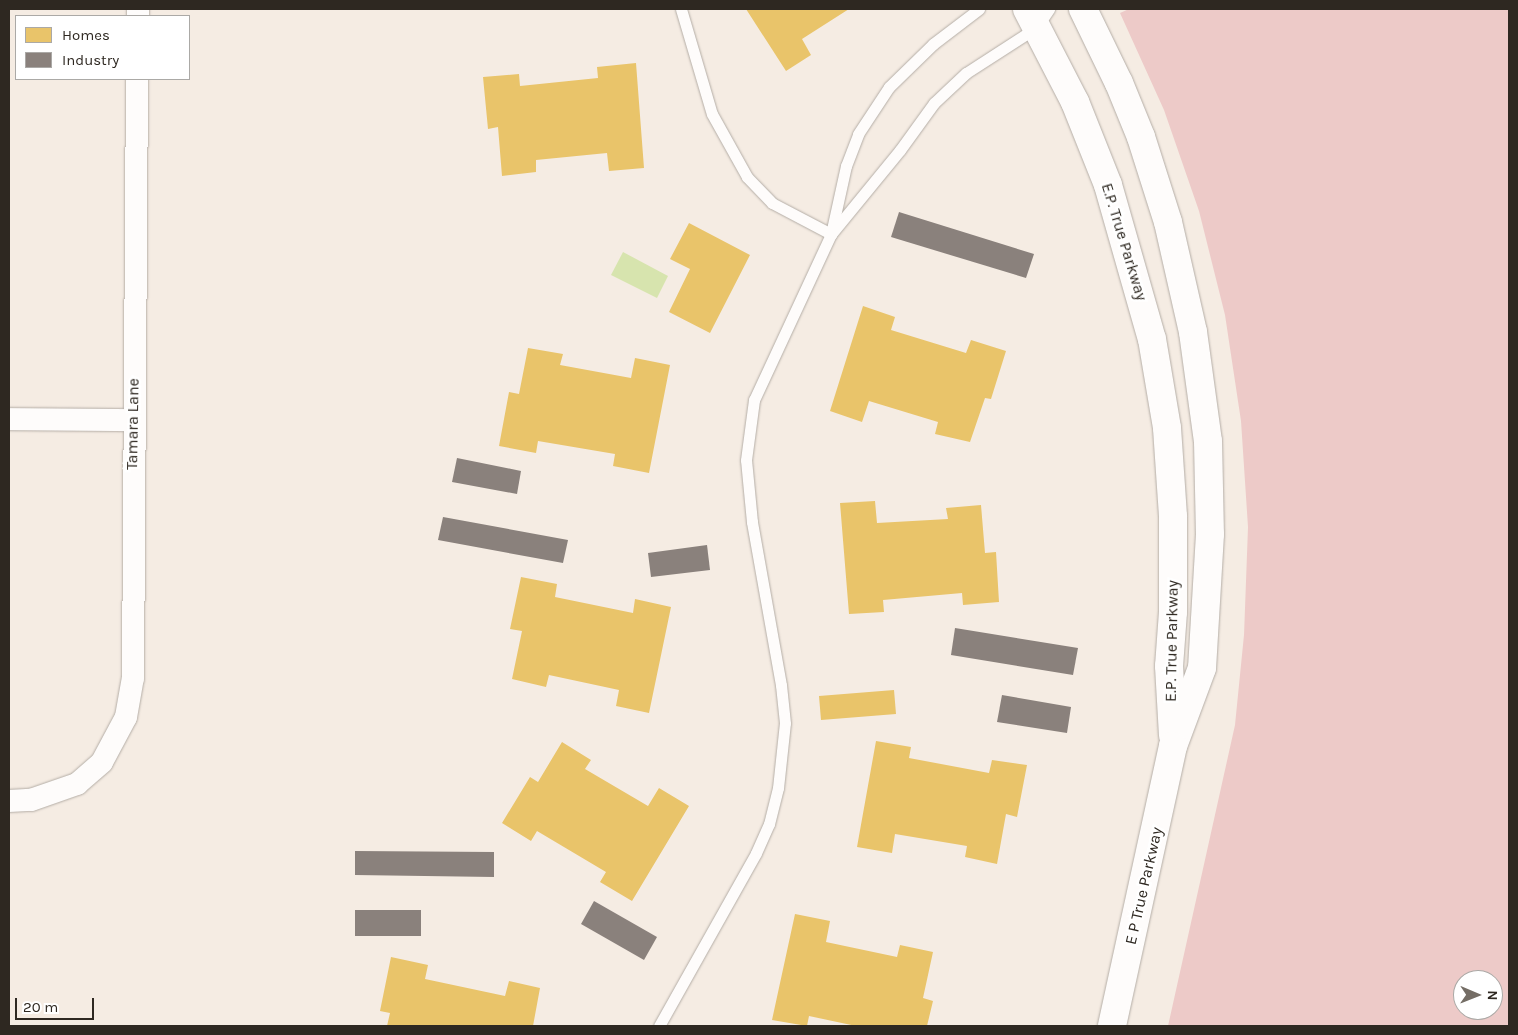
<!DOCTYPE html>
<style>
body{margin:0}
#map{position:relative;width:1518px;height:1035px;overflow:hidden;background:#f5ece3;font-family:Karla,sans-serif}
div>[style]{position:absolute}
.green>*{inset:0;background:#edcac8}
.water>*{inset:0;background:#d7e4ae}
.homes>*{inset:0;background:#e9c46a}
.industry>*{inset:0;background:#8a817c}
.roads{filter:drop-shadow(0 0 1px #b4ada6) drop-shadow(0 0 1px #b4ada6)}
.lane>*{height:11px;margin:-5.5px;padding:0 5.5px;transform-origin:5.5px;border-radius:5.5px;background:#fefcfb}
.street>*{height:22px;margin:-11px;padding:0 11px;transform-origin:11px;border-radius:11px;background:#fefcfb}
.secondary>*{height:28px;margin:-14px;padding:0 14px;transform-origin:14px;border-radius:14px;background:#fefcfb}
span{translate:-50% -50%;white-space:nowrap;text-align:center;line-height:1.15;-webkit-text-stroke:5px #fff;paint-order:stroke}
.street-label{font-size:16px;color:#2e2821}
.frame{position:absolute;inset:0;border:10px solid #2e2821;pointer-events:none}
.legend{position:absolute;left:15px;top:15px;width:175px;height:65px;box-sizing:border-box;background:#fff;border:1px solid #aba9a6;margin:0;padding:6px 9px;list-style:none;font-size:15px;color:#2e2821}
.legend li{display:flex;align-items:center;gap:10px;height:25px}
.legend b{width:25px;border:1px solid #aba9a6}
.north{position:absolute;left:1453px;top:970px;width:50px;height:50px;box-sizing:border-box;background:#fff;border:1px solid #aba9a6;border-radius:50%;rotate:91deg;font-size:14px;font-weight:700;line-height:20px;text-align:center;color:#2e2821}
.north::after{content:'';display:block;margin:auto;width:18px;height:22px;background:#746d65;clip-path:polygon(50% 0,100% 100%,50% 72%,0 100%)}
.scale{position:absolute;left:15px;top:998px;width:79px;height:22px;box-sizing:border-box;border:2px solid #2e2821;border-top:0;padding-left:6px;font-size:15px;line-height:18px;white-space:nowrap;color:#2e2821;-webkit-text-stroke:4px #fff;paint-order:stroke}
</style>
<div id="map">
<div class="green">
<i style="clip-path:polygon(evenodd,1129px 9px,1509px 9px,1509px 1026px,1168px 1026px,1235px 725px,1244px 635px,1248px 527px,1241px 421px,1225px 315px,1199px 211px,1164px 110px,1120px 13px,1129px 9px,1463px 980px,1493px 980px,1493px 1010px,1463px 1010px,1463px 980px)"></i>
</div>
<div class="water">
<i style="clip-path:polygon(623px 252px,668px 276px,657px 298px,611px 275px)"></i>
</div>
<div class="homes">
<i style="clip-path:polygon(746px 9px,849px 9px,802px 39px,811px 55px,786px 71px)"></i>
<i style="clip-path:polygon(636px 63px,644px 168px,609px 171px,607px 153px,536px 160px,536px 172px,502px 176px,498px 127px,488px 129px,483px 77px,519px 74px,520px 86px,598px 78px,597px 67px)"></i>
<i style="clip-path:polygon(689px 223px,750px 255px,710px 333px,669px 312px,690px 269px,670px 259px)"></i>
<i style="clip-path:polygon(863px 306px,895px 317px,891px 330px,966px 353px,971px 340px,1006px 351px,991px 399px,985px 398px,970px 442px,935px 434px,938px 422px,869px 401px,862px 422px,830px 411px)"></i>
<i style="clip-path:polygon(528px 348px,563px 354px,560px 365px,631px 378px,635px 358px,670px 365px,649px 473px,613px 466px,615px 454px,538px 441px,536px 453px,499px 446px,509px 392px,519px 394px)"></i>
<i style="clip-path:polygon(875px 501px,877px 523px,948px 519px,946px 508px,981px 505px,985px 553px,996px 552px,999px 602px,963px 605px,962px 593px,883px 600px,884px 612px,849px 614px,840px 503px)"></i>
<i style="clip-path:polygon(521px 577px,557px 584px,555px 597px,633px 613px,635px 599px,671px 607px,649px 713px,616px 706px,619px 690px,549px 675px,546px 687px,512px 679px,522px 631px,510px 629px)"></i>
<i style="clip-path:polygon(894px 690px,896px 714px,821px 720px,819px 696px)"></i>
<i style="clip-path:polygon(876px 741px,911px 747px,909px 758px,989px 773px,992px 760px,1027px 765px,1017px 817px,1006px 814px,997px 864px,965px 857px,967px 846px,895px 834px,892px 853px,857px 847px)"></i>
<i style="clip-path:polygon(562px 742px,591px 760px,585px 769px,648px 806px,659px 788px,689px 806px,632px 901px,600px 882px,606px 872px,537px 831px,531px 841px,502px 823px,530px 777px,538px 782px)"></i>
<i style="clip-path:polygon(795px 914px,830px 921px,826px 942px,897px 957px,900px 945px,933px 952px,923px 998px,933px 1001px,927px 1026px,856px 1026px,809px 1016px,807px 1026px,772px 1020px)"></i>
<i style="clip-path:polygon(391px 957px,428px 965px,425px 979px,505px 996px,509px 981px,540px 988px,533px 1026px,387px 1026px,390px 1013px,380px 1011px)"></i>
</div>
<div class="industry">
<i style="clip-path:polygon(899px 212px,1034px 254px,1026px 278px,891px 237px)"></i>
<i style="clip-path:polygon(457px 458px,521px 471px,517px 494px,452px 482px)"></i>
<i style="clip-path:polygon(443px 517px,568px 540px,563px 563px,438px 540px)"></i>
<i style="clip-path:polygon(707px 545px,710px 570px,651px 577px,648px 553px)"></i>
<i style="clip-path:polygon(955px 628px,1078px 648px,1073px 675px,951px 655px)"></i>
<i style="clip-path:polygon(1002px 695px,1071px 707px,1067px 733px,997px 722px)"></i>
<i style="clip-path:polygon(355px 851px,494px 852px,494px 877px,355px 875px)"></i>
<i style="clip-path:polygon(594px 901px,657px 937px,644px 960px,581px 924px)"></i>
<i style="clip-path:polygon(355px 910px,421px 910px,421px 936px,355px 936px)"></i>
</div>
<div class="roads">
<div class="lane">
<i style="left:681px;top:9px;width:109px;rotate:73.6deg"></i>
<i style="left:712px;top:114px;width:72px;rotate:60.9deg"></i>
<i style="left:747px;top:177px;width:36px;rotate:46deg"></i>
<i style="left:772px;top:203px;width:67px;rotate:27.7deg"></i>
<i style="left:832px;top:233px;width:107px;rotate:-50.7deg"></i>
<i style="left:900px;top:150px;width:58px;rotate:-54.1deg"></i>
<i style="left:934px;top:103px;width:44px;rotate:-43.2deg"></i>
<i style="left:966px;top:73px;width:85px;rotate:-32.9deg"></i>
<i style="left:1037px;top:27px;width:22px;rotate:-56deg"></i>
<i style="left:659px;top:1026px;width:198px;rotate:-60.7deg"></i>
<i style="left:756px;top:853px;width:32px;rotate:-66deg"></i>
<i style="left:769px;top:824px;width:37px;rotate:-76deg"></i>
<i style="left:778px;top:788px;width:65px;rotate:-83.9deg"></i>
<i style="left:785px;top:723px;width:38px;rotate:-96deg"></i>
<i style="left:781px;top:685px;width:166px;rotate:-100.1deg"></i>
<i style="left:752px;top:522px;width:62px;rotate:-95.5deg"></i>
<i style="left:746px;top:460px;width:61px;rotate:-82.4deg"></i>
<i style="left:754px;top:400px;width:183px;rotate:-65.1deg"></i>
<i style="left:831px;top:234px;width:70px;rotate:-77.6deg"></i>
<i style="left:846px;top:166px;width:34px;rotate:-69deg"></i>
<i style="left:858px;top:134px;width:56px;rotate:-56.6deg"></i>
<i style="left:889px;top:87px;width:62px;rotate:-44.3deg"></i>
<i style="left:933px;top:44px;width:58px;rotate:-37.3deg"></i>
</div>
<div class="street">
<i style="left:138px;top:16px;width:7px;rotate:-90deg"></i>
<i style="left:9px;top:419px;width:124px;rotate:0.5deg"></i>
<i style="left:9px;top:801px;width:22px;rotate:-3deg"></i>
<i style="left:31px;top:800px;width:49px;rotate:-19.2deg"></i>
<i style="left:77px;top:784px;width:33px;rotate:-41deg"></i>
<i style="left:102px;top:762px;width:51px;rotate:-61.9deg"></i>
<i style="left:126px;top:717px;width:40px;rotate:-80deg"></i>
<i style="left:133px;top:678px;width:599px;rotate:-89.62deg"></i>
</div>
<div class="secondary">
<i style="left:1027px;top:9px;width:105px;rotate:62.7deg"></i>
<i style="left:1075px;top:102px;width:89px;rotate:68.3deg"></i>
<i style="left:1108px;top:185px;width:160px;rotate:74.1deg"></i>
<i style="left:1152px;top:339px;width:90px;rotate:80.4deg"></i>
<i style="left:1167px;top:428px;width:89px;rotate:86.1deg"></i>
<i style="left:1173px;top:517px;width:95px;rotate:90deg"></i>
<i style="left:1173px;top:612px;width:54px;rotate:94.2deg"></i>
<i style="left:1169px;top:666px;width:69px;rotate:86.7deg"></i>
<i style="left:1083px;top:9px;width:82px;rotate:64.1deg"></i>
<i style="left:1119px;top:83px;width:58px;rotate:67.8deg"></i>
<i style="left:1141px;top:137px;width:89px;rotate:72.4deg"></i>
<i style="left:1168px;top:222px;width:113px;rotate:77.2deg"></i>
<i style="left:1193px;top:332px;width:110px;rotate:82.2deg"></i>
<i style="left:1208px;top:441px;width:93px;rotate:88.8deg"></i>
<i style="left:1210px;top:534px;width:134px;rotate:93.4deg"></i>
<i style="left:1202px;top:668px;width:83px;rotate:110.4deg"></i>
<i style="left:1173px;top:746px;width:287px;rotate:102.3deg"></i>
</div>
</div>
<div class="street-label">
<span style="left:1124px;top:242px;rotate:73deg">E.P. True Parkway</span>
<span style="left:133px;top:424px;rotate:-89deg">Tamara Lane</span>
<span style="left:1172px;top:641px;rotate:-89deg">E.P. True Parkway</span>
<span style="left:1144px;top:886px;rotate:-77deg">E P True Parkway</span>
</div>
<div class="frame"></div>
<ul class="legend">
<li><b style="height:14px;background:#e9c46a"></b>Homes</li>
<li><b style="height:14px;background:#8a817c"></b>Industry</li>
</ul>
<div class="north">N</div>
<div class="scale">20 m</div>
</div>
